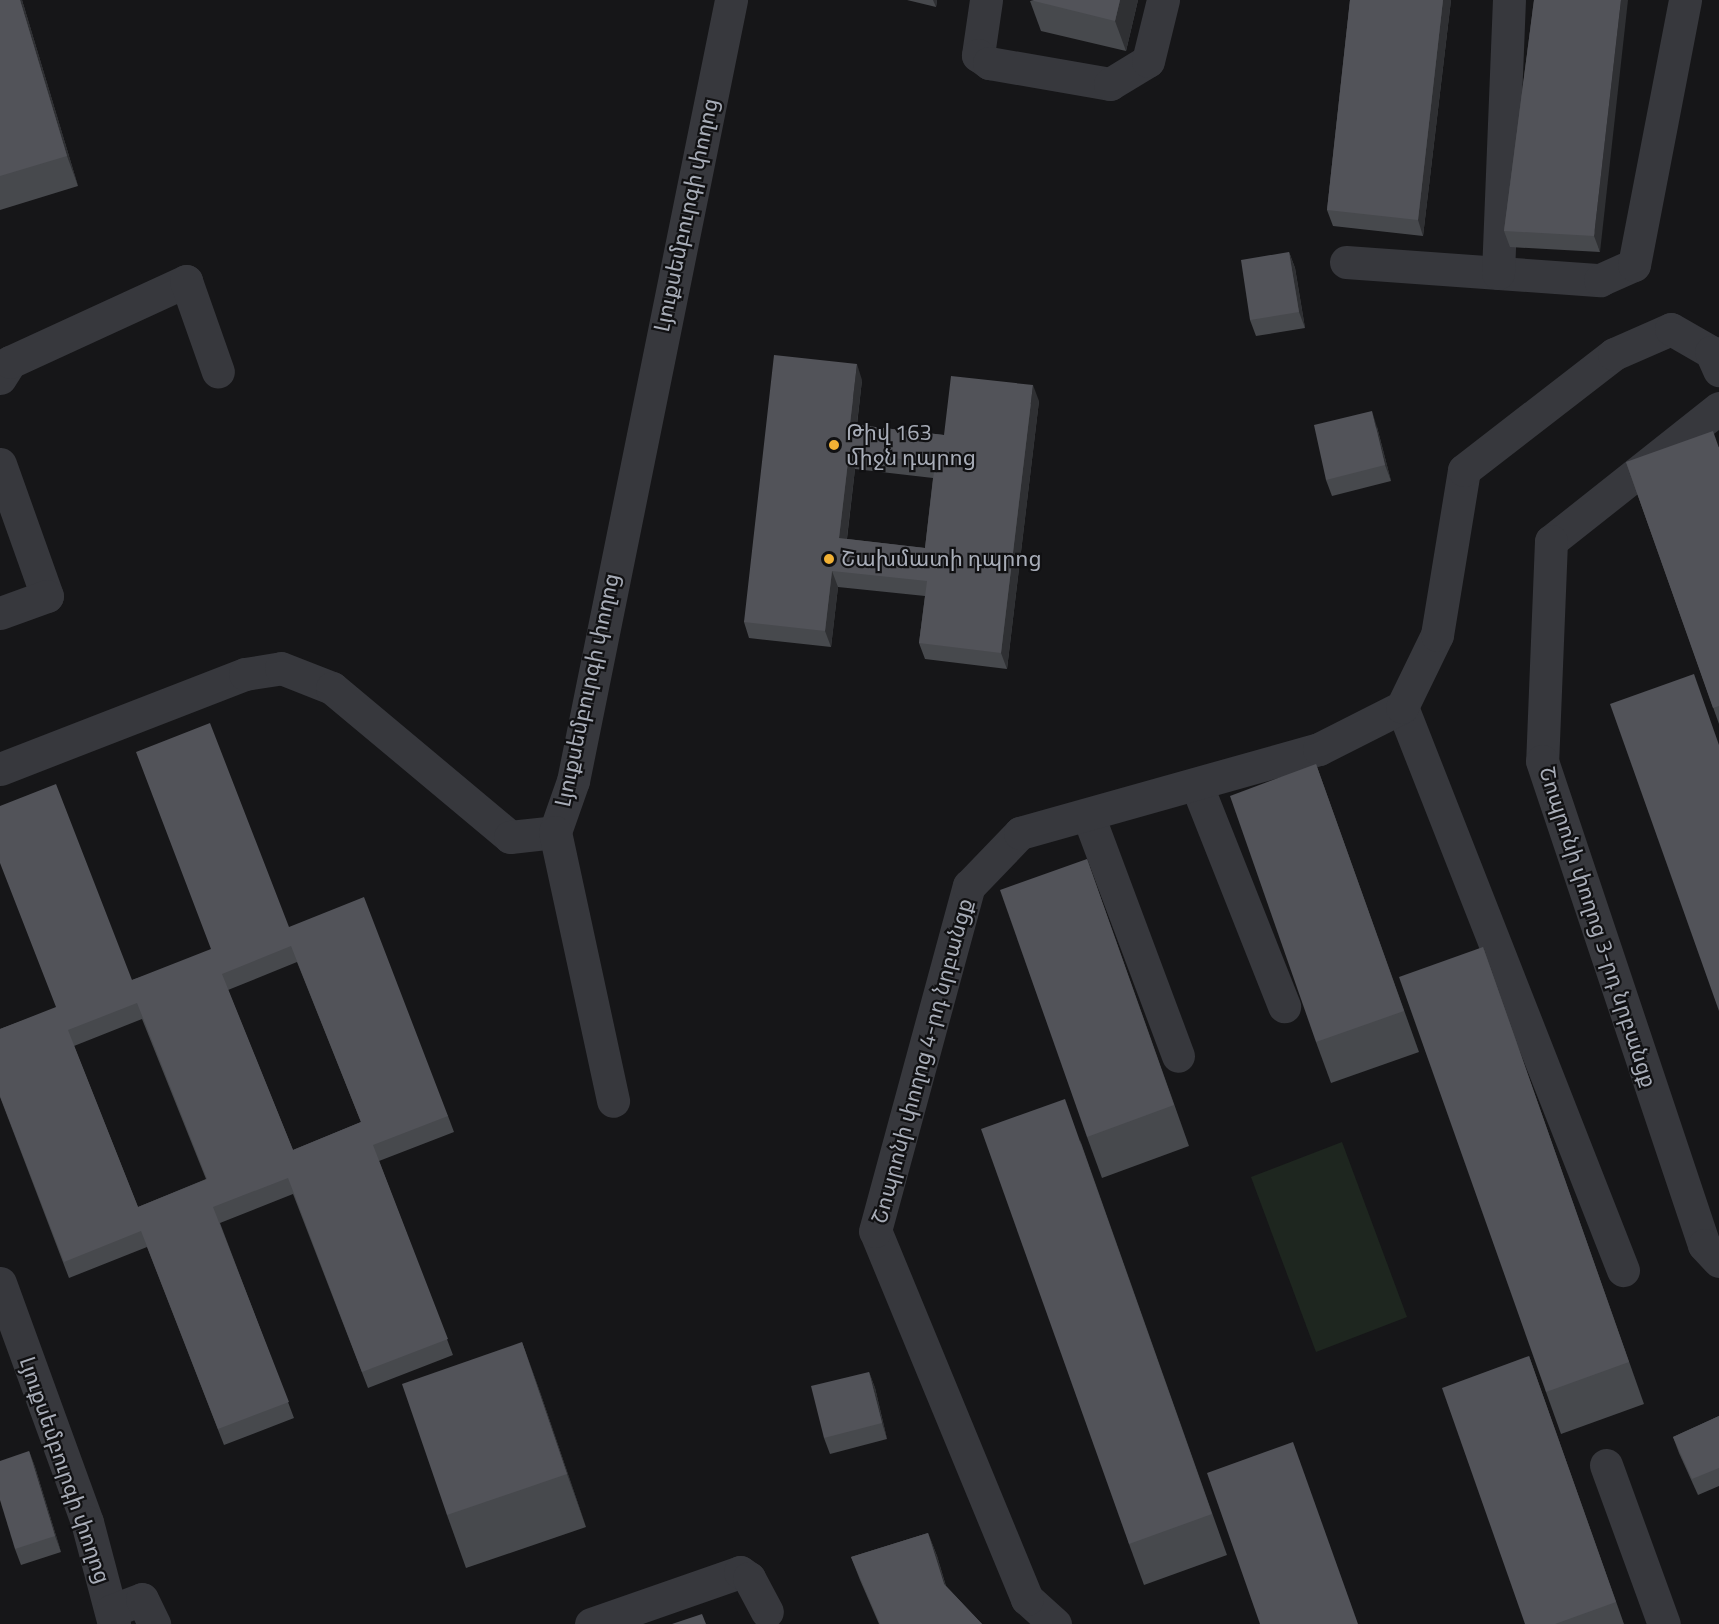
<!DOCTYPE html>
<meta charset="utf-8">
<style>
body{margin:0}
#map{position:relative;width:1719px;height:1624px;overflow:hidden;background:#161618;font-family:"Titillium Web","Noto Sans Armenian",sans-serif}
div>[style]{position:absolute}
.green>*{inset:0;background:#1e261f}
.minor>*{height:33px;margin:-16.5px;padding:0 16.5px;transform-origin:16.5px;border-radius:16.5px;background:#37383d}
.wall>*{inset:0;background:#47494d}
.shaded-wall>*{inset:0;background:#2f3033}
.building>*{inset:0;background:#525359}
.dots>*{width:16px;height:16px;translate:-50% -50%;box-sizing:border-box;border:3px solid #111113;border-radius:50%}
span{translate:-50% -50%;white-space:nowrap;text-align:center;line-height:1.15;-webkit-text-stroke:4.5px #111113;paint-order:stroke}
.street-label{font-size:22px;color:#a8adb8}
.poi-label{font-size:22px;color:#a8adb8}
.left{translate:0 -50%;text-align:left}
</style>
<div id="map">
<div class="green">
<i style="clip-path:polygon(1342px 1142px,1407px 1317px,1316px 1352px,1251px 1177px)"></i>
</div>
<div class="minor">
<i style="left:986px;top:0;width:56px;rotate:98.3deg"></i>
<i style="left:978px;top:55px;width:14px;rotate:36deg"></i>
<i style="left:989px;top:63px;width:123px;rotate:9.8deg"></i>
<i style="left:1110px;top:84px;width:44px;rotate:-31.2deg"></i>
<i style="left:1148px;top:61px;width:63px;rotate:-76.2deg"></i>
<i style="left:1346px;top:262px;width:255px;rotate:4.1deg"></i>
<i style="left:1600px;top:280px;width:37px;rotate:-24deg"></i>
<i style="left:1634px;top:265px;width:270px;rotate:-79.1deg"></i>
<i style="left:1498px;top:273px;width:273px;rotate:-87.7deg"></i>
<i style="left:0;top:378px;width:19px;rotate:-58deg"></i>
<i style="left:10px;top:362px;width:194px;rotate:-24.7deg"></i>
<i style="left:186px;top:281px;width:96px;rotate:70.6deg"></i>
<i style="left:1719px;top:408px;width:214px;rotate:141.6deg"></i>
<i style="left:1551px;top:541px;width:220px;rotate:92.3deg"></i>
<i style="left:1542px;top:761px;width:510px;rotate:71.49deg"></i>
<i style="left:1704px;top:1245px;width:22px;rotate:47deg"></i>
<i style="left:0;top:464px;width:140px;rotate:70.4deg"></i>
<i style="left:47px;top:596px;width:50px;rotate:160.1deg"></i>
<i style="left:1402px;top:707px;width:605px;rotate:68.57deg"></i>
<i style="left:0;top:769px;width:263px;rotate:-21.2deg"></i>
<i style="left:245px;top:674px;width:36px;rotate:-9deg"></i>
<i style="left:281px;top:668px;width:55px;rotate:21.4deg"></i>
<i style="left:332px;top:688px;width:232px;rotate:39.9deg"></i>
<i style="left:510px;top:837px;width:45px;rotate:-6.3deg"></i>
<i style="left:555px;top:832px;width:54px;rotate:-70.6deg"></i>
<i style="left:573px;top:781px;width:797px;rotate:-78.56deg"></i>
<i style="left:1197px;top:786px;width:237px;rotate:68.4deg"></i>
<i style="left:1088px;top:815px;width:257px;rotate:69.5deg"></i>
<i style="left:555px;top:832px;width:275px;rotate:77.8deg"></i>
<i style="left:0;top:1283px;width:254px;rotate:70deg"></i>
<i style="left:87px;top:1522px;width:106px;rotate:75.2deg"></i>
<i style="left:1606px;top:1465px;width:169px;rotate:70deg"></i>
<i style="left:111px;top:1611px;width:33px;rotate:-21deg"></i>
<i style="left:142px;top:1599px;width:28px;rotate:64deg"></i>
<i style="left:591px;top:1624px;width:158px;rotate:-19.2deg"></i>
<i style="left:740px;top:1572px;width:11px;rotate:34deg"></i>
<i style="left:749px;top:1578px;width:38px;rotate:62deg"></i>
<i style="left:1055px;top:1624px;width:38px;rotate:-138deg"></i>
<i style="left:1027px;top:1599px;width:398px;rotate:-112.4deg"></i>
<i style="left:875px;top:1231px;width:358px;rotate:-74.8deg"></i>
<i style="left:969px;top:886px;width:74px;rotate:-46.1deg"></i>
<i style="left:1020px;top:833px;width:311px;rotate:-15.7deg"></i>
<i style="left:1319px;top:749px;width:93px;rotate:-26.8deg"></i>
<i style="left:1402px;top:707px;width:80px;rotate:-64.1deg"></i>
<i style="left:1437px;top:635px;width:167px;rotate:-80.7deg"></i>
<i style="left:1464px;top:470px;width:190px;rotate:-37.7deg"></i>
<i style="left:1614px;top:354px;width:62px;rotate:-23.7deg"></i>
<i style="left:1671px;top:329px;width:46px;rotate:29.9deg"></i>
<i style="left:1711px;top:352px;width:20px;rotate:66deg"></i>
</div>
<div class="wall">
<i style="clip-path:polygon(0 0,22px 0,78px 186px,0 210px)"></i>
<i style="clip-path:polygon(907px 0,937px 0,936px 7px)"></i>
<i style="clip-path:polygon(1138px 0,1126px 51px,1041px 31px,1030px 1px)"></i>
<i style="clip-path:polygon(1350px 0,1451px 0,1423px 236px,1333px 226px,1327px 210px)"></i>
<i style="clip-path:polygon(1534px 0,1600px 252px,1510px 247px,1504px 231px)"></i>
<i style="clip-path:polygon(1289px 252px,1295px 268px,1305px 328px,1256px 336px,1250px 320px)"></i>
<i style="clip-path:polygon(evenodd,862px 380px,857px 425px,944px 435px,1039px 401px,1007px 669px,925px 659px,919px 643px,925px 596px,838px 587px,831px 647px,749px 638px,744px 622px,862px 380px,855px 469px,933px 478px,925px 548px,847px 539px,855px 469px)"></i>
<i style="clip-path:polygon(1377px 427px,1391px 481px,1332px 496px,1326px 480px)"></i>
<i style="clip-path:polygon(1719px 447px,1719px 724px,1626px 462px)"></i>
<i style="clip-path:polygon(1316px 764px,1419px 1052px,1331px 1083px,1316px 1042px)"></i>
<i style="clip-path:polygon(1087px 859px,1189px 1146px,1102px 1178px,1087px 1137px)"></i>
<i style="clip-path:polygon(evenodd,289px 927px,448px 1116px,454px 1132px,379px 1161px,453px 1355px,368px 1388px,293px 1194px,220px 1223px,294px 1418px,224px 1445px,147px 1247px,69px 1278px,0 1097px,0 1029px,132px 980px,289px 927px,297px 962px,361px 1122px,293px 1150px,228px 990px,297px 962px,289px 927px,142px 1019px,206px 1179px,138px 1207px,74px 1046px,142px 1019px)"></i>
<i style="clip-path:polygon(1483px 947px,1644px 1404px,1561px 1434px,1546px 1392px)"></i>
<i style="clip-path:polygon(1080px 1140px,1227px 1555px,1144px 1585px,1129px 1544px)"></i>
<i style="clip-path:polygon(522px 1342px,541px 1395px,586px 1527px,466px 1568px,447px 1515px)"></i>
<i style="clip-path:polygon(1529px 1356px,1624px 1624px,1525px 1624px)"></i>
<i style="clip-path:polygon(869px 1372px,875px 1388px,887px 1439px,830px 1454px,824px 1438px)"></i>
<i style="clip-path:polygon(1719px 1416px,1719px 1486px,1698px 1495px,1679px 1453px,1673px 1437px)"></i>
<i style="clip-path:polygon(29px 1451px,35px 1467px,61px 1552px,21px 1565px,15px 1549px)"></i>
<i style="clip-path:polygon(928px 1533px,937px 1556px,946px 1586px,982px 1624px,879px 1624px,860px 1580px,851px 1557px)"></i>
</div>
<div class="shaded-wall">
<i style="clip-path:polygon(20px 0,22px 0,78px 186px,67px 156px)"></i>
<i style="clip-path:polygon(933px 0,937px 0,936px 7px)"></i>
<i style="clip-path:polygon(1120px 0,1138px 0,1126px 51px,1115px 21px)"></i>
<i style="clip-path:polygon(1443px 0,1451px 0,1423px 236px,1418px 220px)"></i>
<i style="clip-path:polygon(1621px 0,1628px 0,1600px 252px,1594px 236px)"></i>
<i style="clip-path:polygon(1289px 252px,1295px 268px,1305px 328px,1299px 312px)"></i>
<i style="clip-path:polygon(857px 364px,862px 380px,855px 440px,850px 424px)"></i>
<i style="clip-path:polygon(1033px 385px,1039px 401px,1007px 669px,1001px 653px)"></i>
<i style="clip-path:polygon(1372px 411px,1377px 427px,1391px 481px,1385px 465px)"></i>
<i style="clip-path:polygon(849px 453px,855px 469px,845px 554px,839px 538px)"></i>
<i style="clip-path:polygon(832px 571px,838px 587px,831px 647px,825px 631px)"></i>
<i style="clip-path:polygon(522px 1342px,541px 1395px,586px 1527px,567px 1474px)"></i>
<i style="clip-path:polygon(869px 1372px,875px 1388px,887px 1439px,882px 1423px)"></i>
<i style="clip-path:polygon(29px 1451px,35px 1467px,61px 1552px,55px 1536px)"></i>
<i style="clip-path:polygon(928px 1533px,937px 1556px,952px 1607px,944px 1584px)"></i>
</div>
<div class="building">
<i style="clip-path:polygon(0 0,20px 0,67px 156px,0 176px)"></i>
<i style="clip-path:polygon(1030px 0,1120px 0,1115px 21px)"></i>
<i style="clip-path:polygon(1350px 0,1443px 0,1418px 220px,1327px 210px)"></i>
<i style="clip-path:polygon(1534px 0,1621px 0,1594px 236px,1504px 231px)"></i>
<i style="clip-path:polygon(1289px 252px,1299px 312px,1250px 320px,1241px 260px)"></i>
<i style="clip-path:polygon(evenodd,774px 355px,857px 364px,850px 424px,944px 435px,951px 376px,1033px 385px,1001px 653px,919px 643px,927px 581px,832px 571px,825px 631px,744px 622px,774px 355px,849px 453px,935px 463px,925px 548px,839px 538px,849px 453px)"></i>
<i style="clip-path:polygon(1372px 411px,1385px 465px,1326px 480px,1314px 425px)"></i>
<i style="clip-path:polygon(1713px 431px,1719px 448px,1719px 706px,1713px 708px,1626px 462px)"></i>
<i style="clip-path:polygon(1694px 674px,1719px 745px,1719px 1011px,1610px 704px)"></i>
<i style="clip-path:polygon(evenodd,210px 723px,289px 927px,364px 897px,448px 1116px,373px 1145px,448px 1339px,362px 1372px,288px 1178px,213px 1207px,289px 1402px,218px 1429px,141px 1231px,64px 1262px,0 1096px,0 1029px,56px 1007px,0 863px,0 806px,56px 784px,132px 980px,211px 949px,136px 752px,210px 723px,291px 946px,361px 1122px,293px 1150px,222px 974px,291px 946px,210px 723px,137px 1003px,207px 1179px,138px 1207px,68px 1030px,137px 1003px)"></i>
<i style="clip-path:polygon(1316px 764px,1404px 1011px,1316px 1042px,1230px 796px)"></i>
<i style="clip-path:polygon(1087px 859px,1174px 1105px,1087px 1137px,1000px 890px)"></i>
<i style="clip-path:polygon(1483px 947px,1629px 1362px,1546px 1392px,1399px 977px)"></i>
<i style="clip-path:polygon(1065px 1099px,1212px 1514px,1129px 1544px,981px 1129px)"></i>
<i style="clip-path:polygon(522px 1342px,567px 1474px,447px 1515px,402px 1384px)"></i>
<i style="clip-path:polygon(1529px 1356px,1616px 1602px,1555px 1624px,1525px 1624px,1442px 1388px)"></i>
<i style="clip-path:polygon(869px 1372px,882px 1423px,824px 1438px,811px 1386px)"></i>
<i style="clip-path:polygon(1719px 1416px,1719px 1468px,1692px 1479px,1673px 1437px)"></i>
<i style="clip-path:polygon(1293px 1442px,1358px 1624px,1260px 1624px,1207px 1473px)"></i>
<i style="clip-path:polygon(29px 1451px,55px 1536px,15px 1549px,0 1500px,0 1461px)"></i>
<i style="clip-path:polygon(928px 1533px,944px 1584px,982px 1624px,880px 1624px,851px 1557px)"></i>
<i style="clip-path:polygon(702px 1614px,706px 1624px,672px 1624px)"></i>
</div>
<div class="dots">
<i style="left:834px;top:445px;background:#f2b134"></i>
<i style="left:829px;top:559px;background:#f2b134"></i>
</div>
<div class="street-label">
<span style="left:686px;top:215px;rotate:-78deg">Լյուքսեմբուրգի փողոց</span>
<span style="left:587px;top:690px;rotate:-78deg">Լյուքսեմբուրգի փողոց</span>
<span style="left:1598px;top:927px;rotate:72deg">Շոպրոնի փողոց 3-րդ նրբանցք</span>
<span style="left:922px;top:1061px;rotate:-75deg">Շոպրոնի փողոց 4-րդ նրբանցք</span>
<span style="left:65px;top:1470px;rotate:71deg">Լյուքսեմբուրգի փողոց</span>
</div>
<div class="poi-label">
<span class="left" style="left:846px;top:445px">Թիվ 163<br>միջն դպրոց</span>
<span class="left" style="left:841px;top:559px">Շախմատի դպրոց</span>
</div>
</div>
